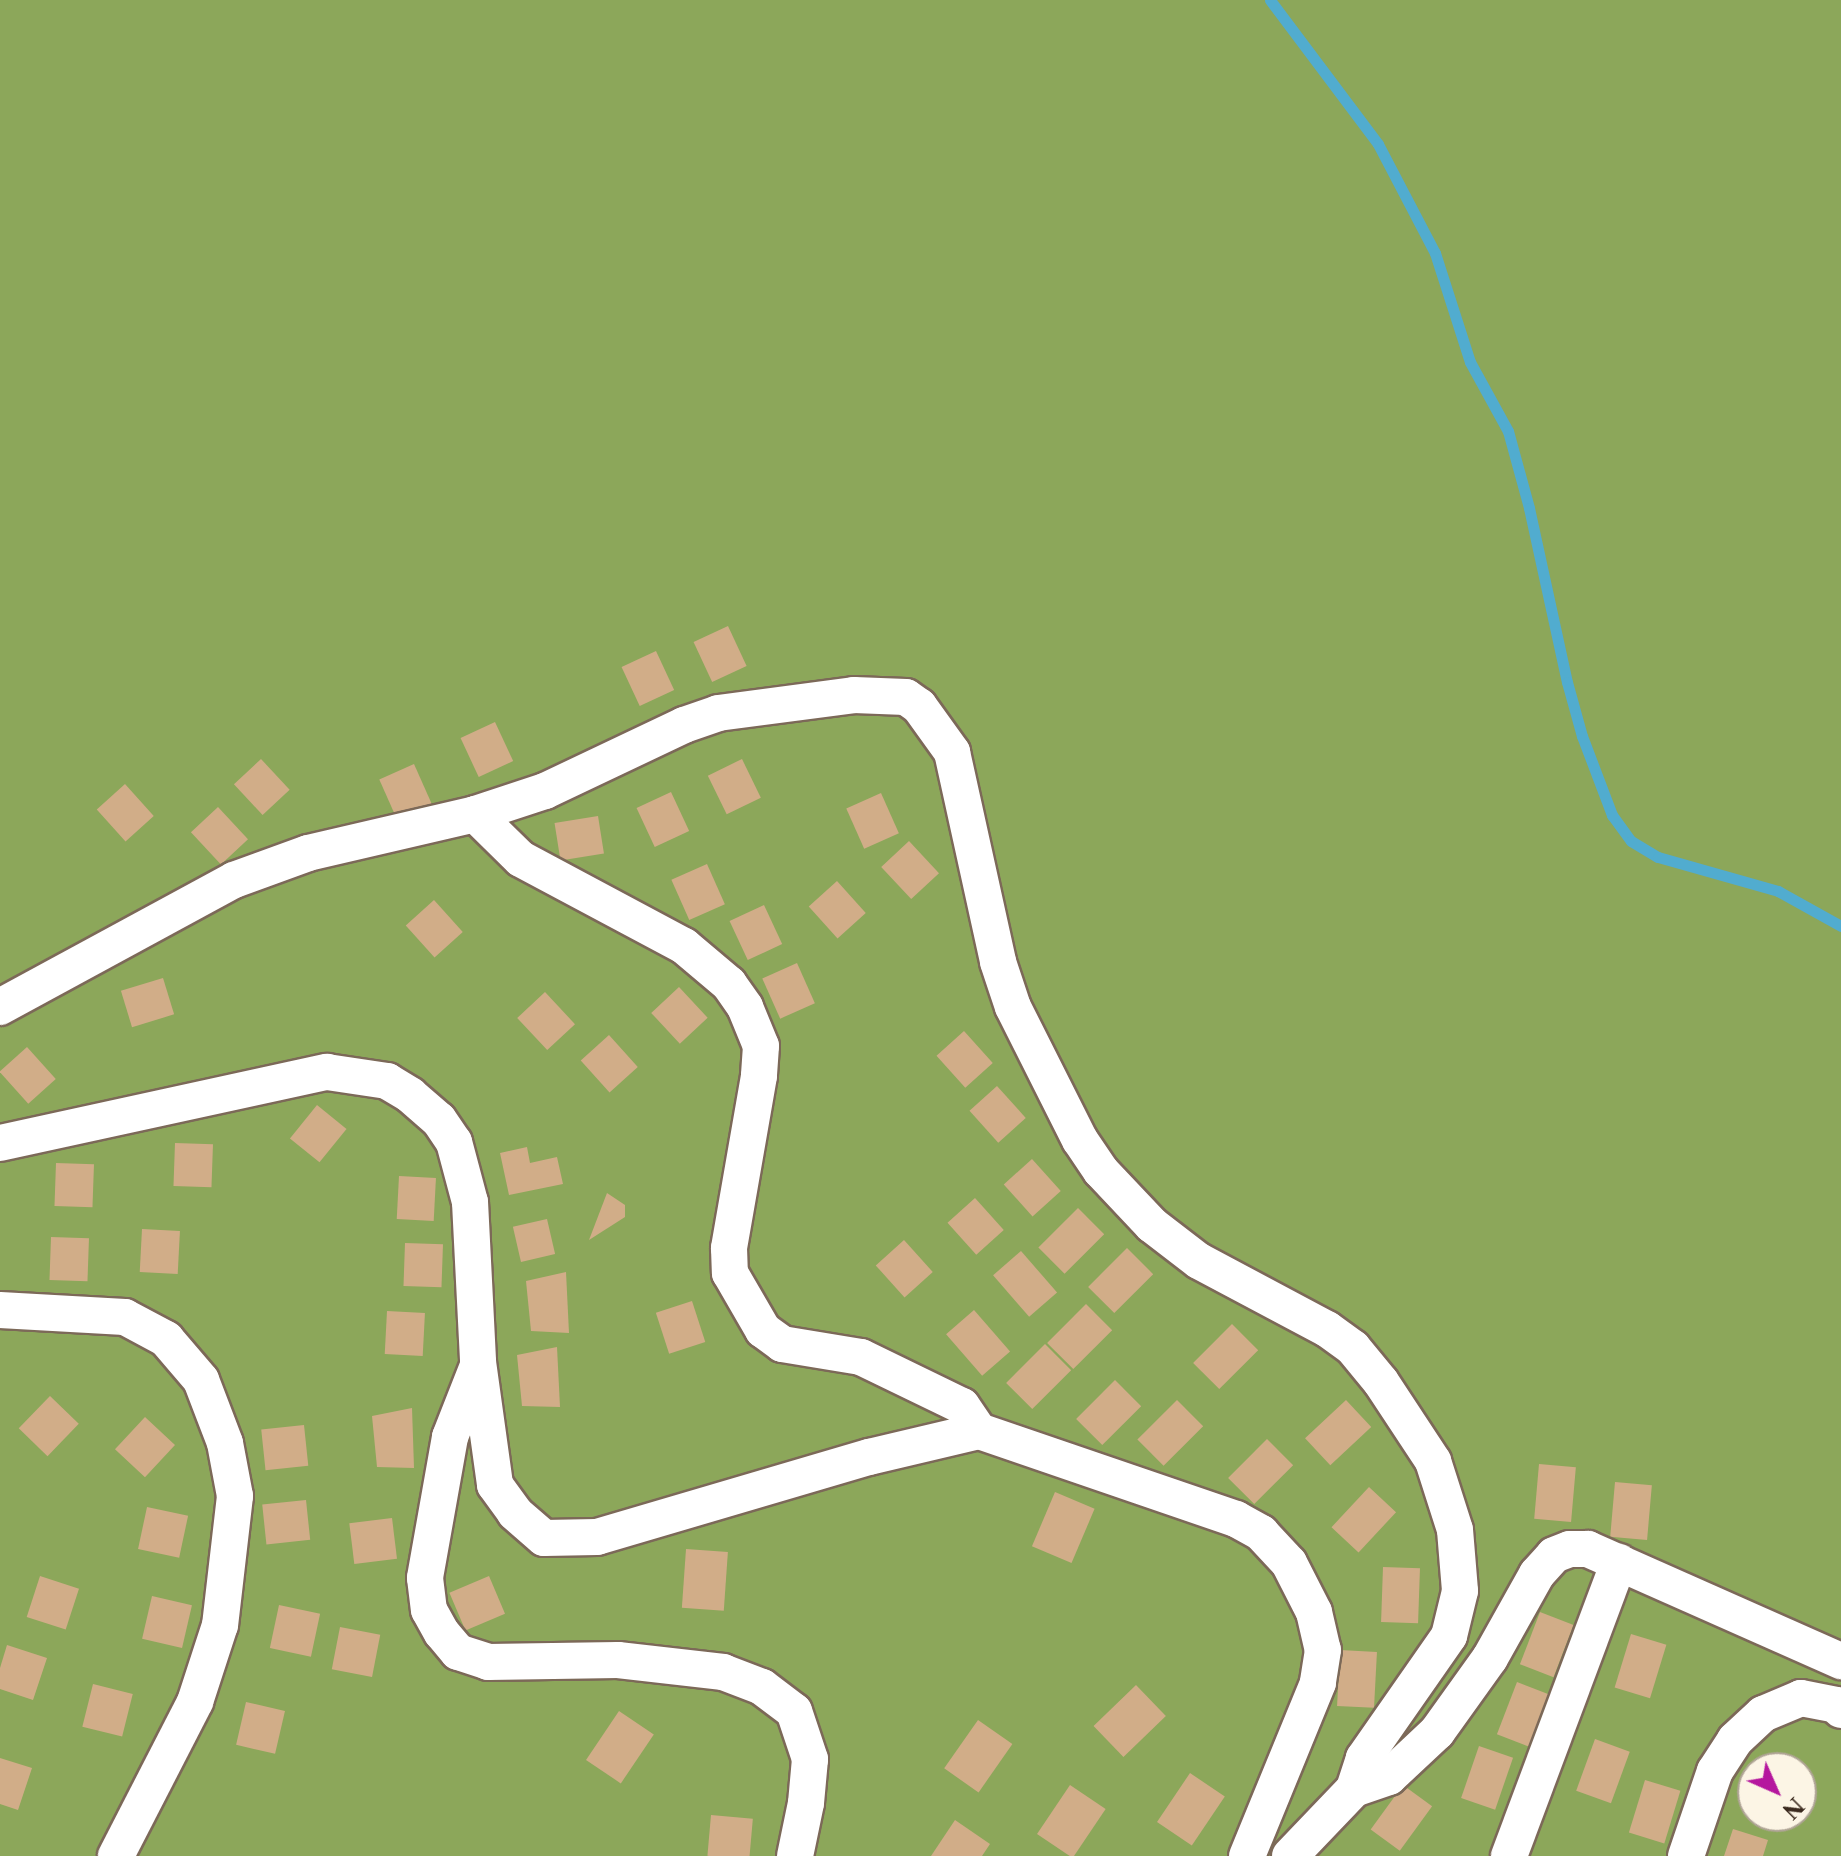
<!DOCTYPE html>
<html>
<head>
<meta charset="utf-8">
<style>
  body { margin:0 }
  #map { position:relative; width:1841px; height:1856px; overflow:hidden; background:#f6dfc4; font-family:"Libre Caslon Text",serif }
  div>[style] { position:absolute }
  .forest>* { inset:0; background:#8ca75a }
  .stream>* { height:11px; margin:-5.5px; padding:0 5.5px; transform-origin:5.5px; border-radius:5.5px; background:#51accf }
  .building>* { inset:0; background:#d1ad88; transform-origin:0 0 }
  .roads { filter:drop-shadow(2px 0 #7c6958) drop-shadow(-2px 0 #7c6958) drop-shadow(0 2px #7c6958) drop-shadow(0 -2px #7c6958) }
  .minor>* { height:36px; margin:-18px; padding:0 18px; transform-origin:18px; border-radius:18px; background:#fff }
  span { translate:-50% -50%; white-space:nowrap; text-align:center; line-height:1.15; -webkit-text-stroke:7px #fcf5e5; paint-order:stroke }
  .north { position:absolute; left:1737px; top:1752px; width:80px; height:80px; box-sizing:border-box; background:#fcf5e5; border:2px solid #afa495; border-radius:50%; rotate:135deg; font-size:22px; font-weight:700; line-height:32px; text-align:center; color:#3b2a1e }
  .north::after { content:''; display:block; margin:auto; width:28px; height:36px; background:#b5179e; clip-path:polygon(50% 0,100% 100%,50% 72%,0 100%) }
</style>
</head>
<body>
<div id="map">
  <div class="forest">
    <i style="clip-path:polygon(evenodd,0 0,1841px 0,1841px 1856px,0 1856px,0 0,1753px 1768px,1801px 1768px,1801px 1816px,1753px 1816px,1753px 1768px)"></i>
  </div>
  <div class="stream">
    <i style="left:1270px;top:0;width:180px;rotate:53.1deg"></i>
    <i style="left:1378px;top:144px;width:123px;rotate:62.4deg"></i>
    <i style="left:1435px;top:253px;width:114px;rotate:72.2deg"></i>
    <i style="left:1470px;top:362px;width:79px;rotate:61.2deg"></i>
    <i style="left:1508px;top:431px;width:80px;rotate:74.7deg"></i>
    <i style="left:1529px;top:508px;width:178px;rotate:77.7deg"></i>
    <i style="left:1567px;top:682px;width:56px;rotate:74.5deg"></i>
    <i style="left:1582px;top:736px;width:85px;rotate:69.2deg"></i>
    <i style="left:1612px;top:815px;width:32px;rotate:54deg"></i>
    <i style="left:1631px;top:841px;width:31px;rotate:31deg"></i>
    <i style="left:1658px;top:857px;width:125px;rotate:15.8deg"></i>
    <i style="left:1778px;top:891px;width:72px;rotate:29.1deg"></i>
  </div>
  <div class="building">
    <i style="left:728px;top:626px;width:44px;height:38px;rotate:65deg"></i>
    <i style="left:656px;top:651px;width:43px;height:38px;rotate:65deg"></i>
    <i style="left:495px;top:722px;width:43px;height:38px;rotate:65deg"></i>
    <i style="left:261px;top:759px;width:42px;height:37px;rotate:47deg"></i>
    <i style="left:742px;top:759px;width:43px;height:38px;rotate:64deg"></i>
    <i style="left:414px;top:764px;width:44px;height:38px;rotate:66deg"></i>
    <i style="left:125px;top:784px;width:43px;height:38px;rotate:48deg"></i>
    <i style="left:671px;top:792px;width:43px;height:38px;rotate:65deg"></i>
    <i style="left:881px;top:793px;width:44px;height:38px;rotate:66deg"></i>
    <i style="left:218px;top:807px;width:44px;height:37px;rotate:47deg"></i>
    <i style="left:598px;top:816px;width:38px;height:44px;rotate:81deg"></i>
    <i style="left:909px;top:841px;width:44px;height:38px;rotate:47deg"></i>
    <i style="left:707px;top:864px;width:44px;height:39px;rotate:66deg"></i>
    <i style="left:837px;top:881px;width:43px;height:38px;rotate:48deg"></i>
    <i style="left:434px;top:900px;width:43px;height:38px;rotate:48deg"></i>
    <i style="left:764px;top:905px;width:43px;height:38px;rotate:65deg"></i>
    <i style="left:797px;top:963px;width:44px;height:38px;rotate:66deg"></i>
    <i style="left:163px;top:978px;width:38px;height:44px;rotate:73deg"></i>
    <i style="left:679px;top:987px;width:42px;height:38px;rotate:47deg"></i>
    <i style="left:545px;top:992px;width:44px;height:38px;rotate:47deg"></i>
    <i style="left:964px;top:1031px;width:43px;height:37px;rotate:48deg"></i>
    <i style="left:609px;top:1035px;width:43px;height:38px;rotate:48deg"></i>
    <i style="left:27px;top:1047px;width:43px;height:37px;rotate:48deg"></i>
    <i style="left:997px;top:1086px;width:43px;height:37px;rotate:48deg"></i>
    <i style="left:317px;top:1105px;width:38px;height:43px;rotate:39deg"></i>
    <i style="left:175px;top:1143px;width:38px;height:43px;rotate:2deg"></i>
    <i style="clip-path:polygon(527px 1147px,530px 1163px,557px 1157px,563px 1184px,509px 1195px,500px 1153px)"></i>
    <i style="left:1032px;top:1159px;width:43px;height:38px;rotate:48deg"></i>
    <i style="left:56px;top:1163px;width:38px;height:43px;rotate:2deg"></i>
    <i style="left:399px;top:1176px;width:37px;height:43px;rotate:3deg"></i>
    <i style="clip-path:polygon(607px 1193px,625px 1205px,625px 1217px,589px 1240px)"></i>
    <i style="left:975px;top:1198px;width:43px;height:37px;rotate:48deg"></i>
    <i style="left:1078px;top:1208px;width:37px;height:56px;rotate:45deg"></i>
    <i style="left:547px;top:1219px;width:36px;height:35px;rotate:77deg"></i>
    <i style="left:142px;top:1229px;width:38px;height:43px;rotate:3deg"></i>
    <i style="left:51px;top:1237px;width:38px;height:43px;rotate:2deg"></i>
    <i style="left:904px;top:1240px;width:43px;height:38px;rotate:48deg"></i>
    <i style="left:405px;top:1243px;width:38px;height:43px;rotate:2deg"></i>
    <i style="left:1127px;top:1248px;width:37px;height:55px;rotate:45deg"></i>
    <i style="left:1021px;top:1251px;width:55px;height:37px;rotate:49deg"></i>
    <i style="clip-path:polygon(566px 1272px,569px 1333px,531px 1331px,526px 1281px)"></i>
    <i style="left:692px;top:1301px;width:43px;height:38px;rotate:72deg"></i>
    <i style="left:1086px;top:1304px;width:37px;height:55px;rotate:45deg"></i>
    <i style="left:974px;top:1310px;width:55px;height:37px;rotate:49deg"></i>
    <i style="left:387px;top:1311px;width:38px;height:43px;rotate:3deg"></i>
    <i style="left:1232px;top:1324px;width:37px;height:55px;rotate:45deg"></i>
    <i style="left:1045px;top:1344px;width:37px;height:55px;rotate:45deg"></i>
    <i style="clip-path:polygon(557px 1347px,560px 1407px,522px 1406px,517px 1355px)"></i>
    <i style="left:1115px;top:1380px;width:37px;height:55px;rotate:45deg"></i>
    <i style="left:50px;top:1396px;width:40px;height:45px;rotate:44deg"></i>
    <i style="left:1177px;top:1400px;width:37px;height:56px;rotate:45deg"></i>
    <i style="left:1346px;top:1400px;width:37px;height:56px;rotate:47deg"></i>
    <i style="clip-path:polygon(412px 1408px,414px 1468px,377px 1467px,372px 1416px)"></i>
    <i style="left:145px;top:1417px;width:41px;height:44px;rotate:43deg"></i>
    <i style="left:304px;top:1425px;width:41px;height:43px;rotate:84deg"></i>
    <i style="left:1267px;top:1439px;width:37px;height:55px;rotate:45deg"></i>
    <i style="left:1539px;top:1464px;width:37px;height:55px;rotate:5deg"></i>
    <i style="left:1615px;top:1482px;width:37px;height:55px;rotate:5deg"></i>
    <i style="left:1369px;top:1487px;width:37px;height:55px;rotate:43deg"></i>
    <i style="left:1055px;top:1492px;width:43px;height:59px;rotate:23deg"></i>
    <i style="left:306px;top:1500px;width:40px;height:44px;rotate:84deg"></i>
    <i style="left:147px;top:1507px;width:42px;height:43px;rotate:12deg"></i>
    <i style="left:392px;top:1518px;width:41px;height:43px;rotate:83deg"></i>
    <i style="left:686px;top:1549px;width:42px;height:59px;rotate:4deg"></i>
    <i style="left:1383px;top:1567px;width:37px;height:55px;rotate:2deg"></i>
    <i style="left:40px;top:1576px;width:41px;height:43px;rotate:18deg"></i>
    <i style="left:489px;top:1576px;width:41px;height:43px;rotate:67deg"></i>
    <i style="left:152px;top:1596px;width:41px;height:44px;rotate:13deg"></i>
    <i style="left:279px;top:1605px;width:42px;height:44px;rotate:12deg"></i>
    <i style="left:1540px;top:1612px;width:36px;height:56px;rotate:21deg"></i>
    <i style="left:340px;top:1627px;width:41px;height:43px;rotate:11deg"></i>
    <i style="left:1631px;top:1634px;width:37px;height:56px;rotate:17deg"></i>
    <i style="clip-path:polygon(7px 1645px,47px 1658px,33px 1700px,0 1689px,0 1668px)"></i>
    <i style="left:1340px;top:1650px;width:37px;height:56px;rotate:3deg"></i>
    <i style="left:1517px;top:1682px;width:36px;height:56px;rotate:21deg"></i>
    <i style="left:93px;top:1684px;width:41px;height:44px;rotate:14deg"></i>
    <i style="left:1136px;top:1685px;width:43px;height:59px;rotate:46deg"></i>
    <i style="left:246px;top:1702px;width:40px;height:44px;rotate:13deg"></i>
    <i style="left:619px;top:1711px;width:42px;height:59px;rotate:34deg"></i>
    <i style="left:978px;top:1720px;width:42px;height:59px;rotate:35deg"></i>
    <i style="left:1595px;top:1739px;width:37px;height:55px;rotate:20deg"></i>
    <i style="left:1479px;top:1746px;width:36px;height:55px;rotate:19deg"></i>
    <i style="clip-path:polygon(0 1758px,32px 1768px,18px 1810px,0 1804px)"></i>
    <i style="left:1190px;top:1773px;width:42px;height:59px;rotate:34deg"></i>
    <i style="left:1645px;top:1780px;width:37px;height:55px;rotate:17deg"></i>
    <i style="left:1070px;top:1785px;width:43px;height:59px;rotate:34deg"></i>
    <i style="left:1403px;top:1785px;width:36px;height:55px;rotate:36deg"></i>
    <i style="left:711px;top:1815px;width:42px;height:41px;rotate:5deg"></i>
    <i style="clip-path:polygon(955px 1820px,990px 1844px,982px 1856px,931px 1856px)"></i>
    <i style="clip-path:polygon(1733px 1829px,1768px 1840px,1763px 1856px,1724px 1856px)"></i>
  </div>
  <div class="roads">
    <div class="minor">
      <i style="left:475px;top:814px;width:64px;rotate:44.4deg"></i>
      <i style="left:521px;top:859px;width:185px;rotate:28.1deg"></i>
      <i style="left:684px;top:946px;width:59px;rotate:40.2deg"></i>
      <i style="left:729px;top:984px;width:28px;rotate:55deg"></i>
      <i style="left:745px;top:1007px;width:42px;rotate:67.7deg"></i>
      <i style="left:761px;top:1046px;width:30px;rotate:94deg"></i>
      <i style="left:759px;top:1076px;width:175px;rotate:99.9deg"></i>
      <i style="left:729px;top:1248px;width:25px;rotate:88deg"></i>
      <i style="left:730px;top:1273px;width:66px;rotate:59.9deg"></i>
      <i style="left:763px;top:1330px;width:24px;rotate:36deg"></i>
      <i style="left:782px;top:1344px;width:80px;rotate:9.3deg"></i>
      <i style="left:861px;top:1357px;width:112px;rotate:25.9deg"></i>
      <i style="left:962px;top:1406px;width:30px;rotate:56deg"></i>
      <i style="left:0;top:1007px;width:266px;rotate:-28.5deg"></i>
      <i style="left:234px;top:880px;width:79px;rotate:-20deg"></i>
      <i style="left:308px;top:853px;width:171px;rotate:-13.1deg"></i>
      <i style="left:475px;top:814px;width:74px;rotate:-18.2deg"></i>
      <i style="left:545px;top:791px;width:154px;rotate:-25.4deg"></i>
      <i style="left:684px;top:725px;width:36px;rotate:-19deg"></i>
      <i style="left:718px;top:713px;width:137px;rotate:-7.5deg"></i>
      <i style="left:854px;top:695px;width:52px;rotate:2.2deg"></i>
      <i style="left:906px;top:697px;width:16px;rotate:35deg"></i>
      <i style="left:919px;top:706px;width:57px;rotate:54.3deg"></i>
      <i style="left:952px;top:752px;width:215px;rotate:77.6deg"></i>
      <i style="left:998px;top:962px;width:47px;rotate:71.6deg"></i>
      <i style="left:1013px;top:1007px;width:149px;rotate:63.3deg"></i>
      <i style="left:1080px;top:1140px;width:37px;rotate:56deg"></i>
      <i style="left:1101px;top:1171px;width:74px;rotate:46.6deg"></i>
      <i style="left:1152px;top:1225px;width:59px;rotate:37.5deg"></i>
      <i style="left:1199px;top:1261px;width:145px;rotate:28deg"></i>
      <i style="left:1327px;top:1329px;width:32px;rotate:36deg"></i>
      <i style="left:1353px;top:1348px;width:44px;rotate:50.5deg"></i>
      <i style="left:1381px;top:1382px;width:95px;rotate:56.6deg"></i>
      <i style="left:1433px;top:1461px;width:72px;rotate:72.3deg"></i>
      <i style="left:1455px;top:1530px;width:61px;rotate:85.3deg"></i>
      <i style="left:1460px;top:1591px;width:46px;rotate:103.7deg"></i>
      <i style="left:1449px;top:1636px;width:149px;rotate:124.9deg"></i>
      <i style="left:1364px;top:1758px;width:33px;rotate:108deg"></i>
      <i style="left:0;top:1143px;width:335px;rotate:-12.3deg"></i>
      <i style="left:327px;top:1072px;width:61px;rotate:8.5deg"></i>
      <i style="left:387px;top:1081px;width:27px;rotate:31deg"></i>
      <i style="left:410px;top:1095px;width:38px;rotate:41deg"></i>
      <i style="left:439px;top:1120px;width:27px;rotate:56deg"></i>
      <i style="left:454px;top:1142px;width:62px;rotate:75.1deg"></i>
      <i style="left:470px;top:1202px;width:160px;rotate:87.1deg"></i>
      <i style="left:478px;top:1362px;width:124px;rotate:82.1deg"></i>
      <i style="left:495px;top:1485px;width:34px;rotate:54deg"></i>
      <i style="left:515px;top:1513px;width:38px;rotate:41deg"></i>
      <i style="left:544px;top:1538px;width:53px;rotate:-1.1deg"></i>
      <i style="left:597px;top:1537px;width:284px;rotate:-16.4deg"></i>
      <i style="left:869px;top:1457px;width:113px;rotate:-13.3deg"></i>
      <i style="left:979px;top:1431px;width:272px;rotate:18.9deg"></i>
      <i style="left:1236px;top:1519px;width:29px;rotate:29deg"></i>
      <i style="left:1261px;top:1533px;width:41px;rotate:47deg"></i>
      <i style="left:1289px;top:1563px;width:55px;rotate:63deg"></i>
      <i style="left:1314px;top:1612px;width:39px;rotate:77deg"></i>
      <i style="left:1323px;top:1650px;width:33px;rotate:99deg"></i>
      <i style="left:1318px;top:1683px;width:187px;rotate:112.3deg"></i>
      <i style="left:0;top:1310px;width:125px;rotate:3.2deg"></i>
      <i style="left:125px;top:1317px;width:47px;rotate:28.2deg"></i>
      <i style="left:166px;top:1339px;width:54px;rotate:49.5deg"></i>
      <i style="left:201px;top:1380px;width:67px;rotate:69.1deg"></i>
      <i style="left:225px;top:1443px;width:54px;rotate:79.3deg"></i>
      <i style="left:235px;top:1496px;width:130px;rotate:96.6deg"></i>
      <i style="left:220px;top:1625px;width:81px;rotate:108deg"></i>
      <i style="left:195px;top:1702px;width:173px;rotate:117.2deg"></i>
      <i style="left:477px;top:1368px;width:74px;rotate:111.4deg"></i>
      <i style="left:450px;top:1437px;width:143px;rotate:100.1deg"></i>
      <i style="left:425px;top:1578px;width:32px;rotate:83deg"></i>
      <i style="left:429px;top:1610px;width:26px;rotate:61deg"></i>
      <i style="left:442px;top:1633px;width:25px;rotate:50deg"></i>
      <i style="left:458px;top:1652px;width:32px;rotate:18deg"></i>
      <i style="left:488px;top:1662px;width:130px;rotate:-0.9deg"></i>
      <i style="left:618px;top:1660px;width:106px;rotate:6.5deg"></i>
      <i style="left:723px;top:1672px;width:42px;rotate:21deg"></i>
      <i style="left:762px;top:1687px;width:40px;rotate:37deg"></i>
      <i style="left:794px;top:1711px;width:51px;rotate:71.6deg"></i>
      <i style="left:810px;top:1759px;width:44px;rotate:95.2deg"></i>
      <i style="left:806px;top:1803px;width:54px;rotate:101.7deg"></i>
      <i style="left:1290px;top:1856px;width:93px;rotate:-46.3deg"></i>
      <i style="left:1354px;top:1789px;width:37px;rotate:-19deg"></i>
      <i style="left:1389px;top:1777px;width:66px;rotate:-43.2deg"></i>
      <i style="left:1437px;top:1732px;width:91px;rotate:-54.4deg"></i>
      <i style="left:1490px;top:1658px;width:96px;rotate:-60.8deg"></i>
      <i style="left:1537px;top:1574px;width:25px;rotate:-48deg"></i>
      <i style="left:1554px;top:1555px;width:17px;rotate:-21deg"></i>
      <i style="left:1570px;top:1549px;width:18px"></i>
      <i style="left:1588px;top:1549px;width:277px;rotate:23.9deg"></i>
      <i style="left:1509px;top:1856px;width:314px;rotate:-69.5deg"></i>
      <i style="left:1686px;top:1856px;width:90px;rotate:-71.2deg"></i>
      <i style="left:1715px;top:1771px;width:37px;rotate:-57deg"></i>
      <i style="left:1735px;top:1740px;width:38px;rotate:-43deg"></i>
      <i style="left:1763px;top:1714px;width:41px;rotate:-22.8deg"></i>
      <i style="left:1801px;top:1698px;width:36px;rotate:11deg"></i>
      <i style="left:1836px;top:1705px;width:7px;rotate:45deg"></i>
    </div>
  </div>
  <div class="north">N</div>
</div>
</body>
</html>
